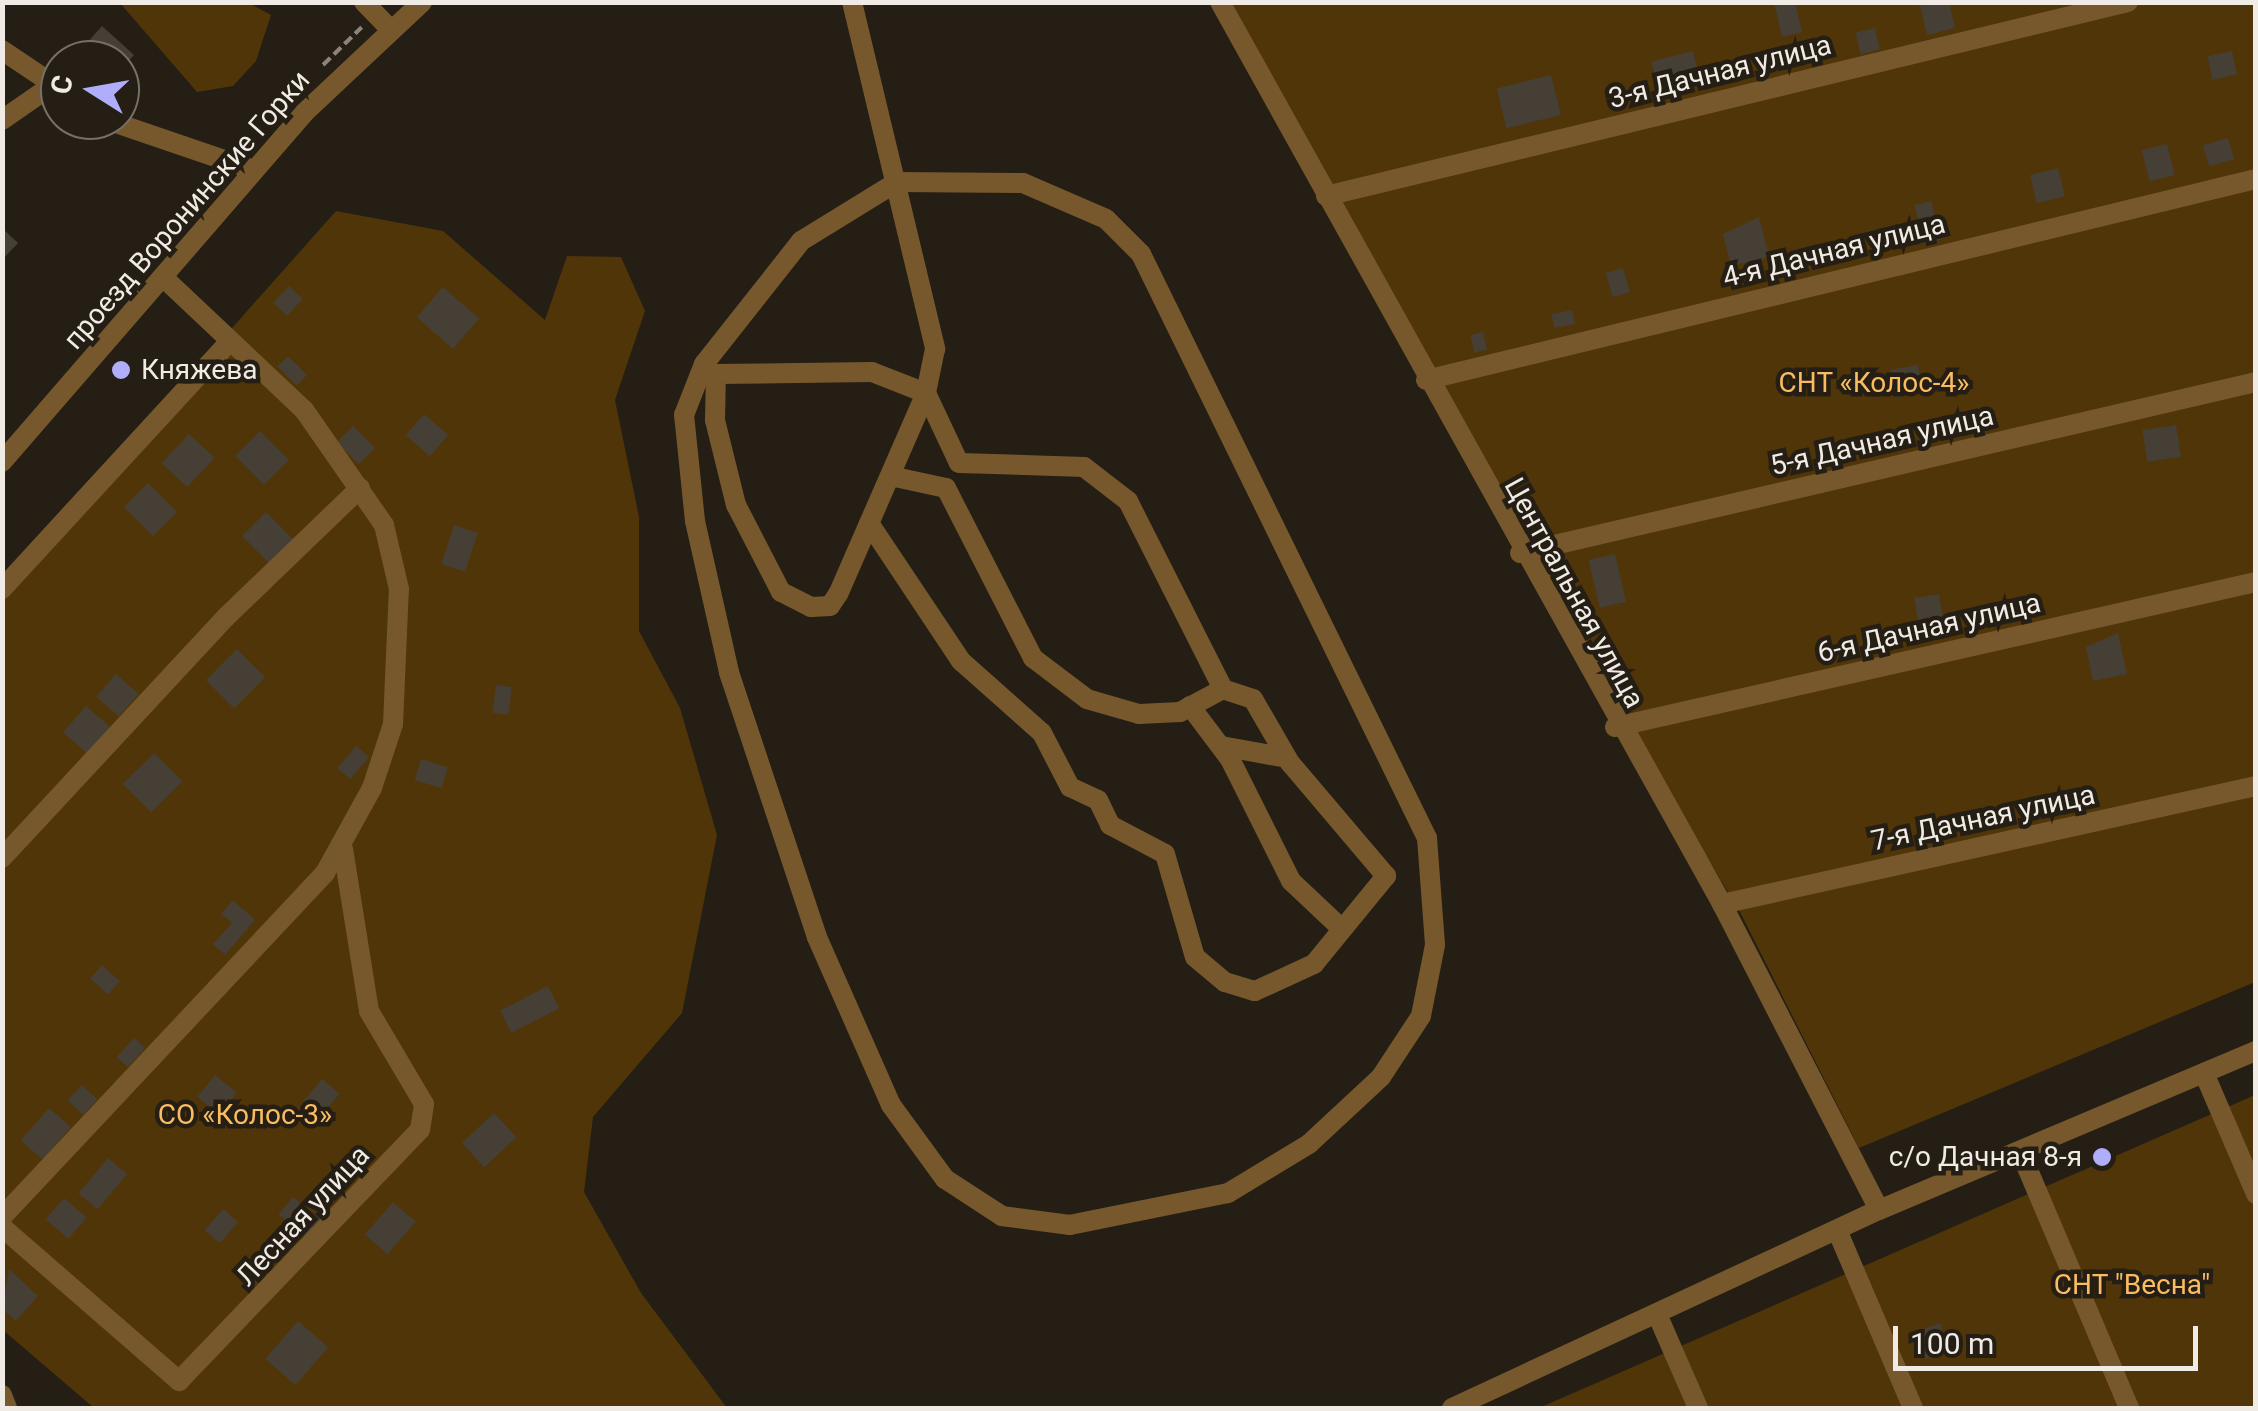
<!DOCTYPE html>
<html>
<head>
<meta charset="utf-8">
<style>
  body { margin:0 }
  #map { position:relative; width:2258px; height:1411px; overflow:hidden; background:#251e15; font-family:Roboto,sans-serif }
  div>[style] { position:absolute }
  .green>* { inset:0; background:#503508 }
  .building>* { inset:0; background:#463f35; transform-origin:0 0 }
  .path>* { height:4px; margin-top:-2px; transform-origin:0; background:repeating-linear-gradient(90deg,#8a847c 0 10px,transparent 0 15px) }
  .minor>* { height:20px; margin:-10px; padding:0 10px; transform-origin:10px; border-radius:10px; background:#76582c }
  .dots>* { width:28px; height:28px; translate:-50% -50%; box-sizing:border-box; border:5px solid #251e15; border-radius:50% }
  span { translate:-50% -50%; white-space:nowrap; text-align:center; line-height:1.15; -webkit-text-stroke:9px #251e15; paint-order:stroke }
  .street-label { font-size:28px; color:#f0ebe5 }
  .poi-label { font-size:28px; color:#f0ebe5 }
  .left { translate:0 -50%; text-align:left }
  .right { translate:-100% -50%; text-align:right }
  .park-label { font-size:28px; color:#fabc60 }
  .frame { position:absolute; inset:0; border:5px solid #f0ebe5; pointer-events:none }
  .north { position:absolute; left:40px; top:40px; width:100px; height:100px; box-sizing:border-box; background:#251e15; border:2px solid #767068; border-radius:50%; rotate:281deg; font-size:28px; font-weight:700; line-height:40px; text-align:center; color:#f0ebe5 }
  .north::after { content:''; display:block; margin:auto; width:35px; height:45px; background:#b0aefa; clip-path:polygon(50% 0,100% 100%,50% 72%,0 100%) }
  .scale { position:absolute; left:1893px; top:1326px; width:305px; height:45px; box-sizing:border-box; border:5px solid #f0ebe5; border-top:0; padding-left:12px; font-size:30px; line-height:35px; white-space:nowrap; color:#f0ebe5; -webkit-text-stroke:8px #251e15; paint-order:stroke }
</style>
</head>
<body>
<div id="map">
  <div class="green">
    <i style="clip-path:polygon(120px 3px,249px 3px,271px 15px,256px 61px,233px 86px,197px 92px)"></i>
    <i style="clip-path:polygon(1232px 3px,2255px 3px,2255px 982px,1859px 1148px,1740px 912px,1620px 713px)"></i>
    <i style="clip-path:polygon(336px 211px,443px 231px,545px 320px,567px 256px,621px 257px,645px 311px,615px 400px,639px 517px,639px 631px,680px 708px,717px 835px,682px 1013px,593px 1117px,584px 1192px,641px 1293px,727px 1408px,94px 1408px,3px 1330px,3px 586px)"></i>
    <i style="clip-path:polygon(2255px 1095px,2255px 1408px,1539px 1408px)"></i>
  </div>
  <div class="building">
    <i style="clip-path:polygon(1774px 2px,1795px 2px,1802px 32px,1782px 37px)"></i>
    <i style="clip-path:polygon(1919px 2px,1949px 2px,1955px 28px,1927px 35px)"></i>
    <i style="clip-path:polygon(102px 26px,134px 55px,120px 70px,120px 60px,72px 60px)"></i>
    <i style="left:1875px;top:28px;width:22px;height:20px;rotate:77deg"></i>
    <i style="left:1693px;top:51px;width:30px;height:43px;rotate:76deg"></i>
    <i style="left:2232px;top:51px;width:24px;height:25px;rotate:78deg"></i>
    <i style="left:1551px;top:75px;width:41px;height:56px;rotate:76deg"></i>
    <i style="left:2228px;top:138px;width:22px;height:26px;rotate:74deg"></i>
    <i style="left:2167px;top:144px;width:32px;height:26px;rotate:76deg"></i>
    <i style="left:2058px;top:168px;width:29px;height:29px;rotate:76deg"></i>
    <i style="left:1931px;top:201px;width:40px;height:17px;rotate:76deg"></i>
    <i style="clip-path:polygon(1759px 217px,1769px 257px,1731px 266px,1723px 234px)"></i>
    <i style="clip-path:polygon(2px 228px,18px 243px,2px 260px)"></i>
    <i style="left:1850px;top:242px;width:18px;height:18px;rotate:74deg"></i>
    <i style="left:1623px;top:268px;width:25px;height:18px;rotate:74deg"></i>
    <i style="left:289px;top:286px;width:19px;height:23px;rotate:43deg"></i>
    <i style="left:443px;top:287px;width:48px;height:40px;rotate:41deg"></i>
    <i style="left:1572px;top:310px;width:14px;height:21px;rotate:78deg"></i>
    <i style="left:1483px;top:332px;width:18px;height:13px;rotate:77deg"></i>
    <i style="left:288px;top:356px;width:27px;height:15px;rotate:45deg"></i>
    <i style="left:1918px;top:365px;width:28px;height:28px;rotate:80deg"></i>
    <i style="left:424px;top:414px;width:32px;height:28px;rotate:41deg"></i>
    <i style="left:2176px;top:425px;width:32px;height:34px;rotate:81deg"></i>
    <i style="left:353px;top:426px;width:31px;height:23px;rotate:45deg"></i>
    <i style="left:260px;top:431px;width:41px;height:35px;rotate:45deg"></i>
    <i style="left:189px;top:434px;width:35px;height:40px;rotate:43deg"></i>
    <i style="left:148px;top:483px;width:41px;height:34px;rotate:45deg"></i>
    <i style="left:266px;top:512px;width:41px;height:34px;rotate:45deg"></i>
    <i style="left:454px;top:525px;width:25px;height:41px;rotate:18deg"></i>
    <i style="left:1615px;top:554px;width:49px;height:27px;rotate:77deg"></i>
    <i style="left:1939px;top:594px;width:36px;height:25px;rotate:81deg"></i>
    <i style="clip-path:polygon(2118px 633px,2127px 674px,2093px 681px,2086px 647px)"></i>
    <i style="left:237px;top:649px;width:40px;height:44px;rotate:45deg"></i>
    <i style="left:116px;top:674px;width:30px;height:30px;rotate:41deg"></i>
    <i style="left:496px;top:685px;width:16px;height:28px;rotate:7deg"></i>
    <i style="left:86px;top:706px;width:32px;height:35px;rotate:41deg"></i>
    <i style="left:356px;top:746px;width:17px;height:29px;rotate:40deg"></i>
    <i style="left:154px;top:753px;width:40px;height:44px;rotate:45deg"></i>
    <i style="left:421px;top:759px;width:28px;height:22px;rotate:17deg"></i>
    <i style="clip-path:polygon(233px 900px,255px 920px,225px 955px,213px 944px,232px 923px,221px 914px)"></i>
    <i style="left:102px;top:965px;width:24px;height:18px;rotate:42deg"></i>
    <i style="left:548px;top:986px;width:25px;height:54px;rotate:63deg"></i>
    <i style="left:134px;top:1038px;width:15px;height:26px;rotate:42deg"></i>
    <i style="left:215px;top:1075px;width:28px;height:28px;rotate:39deg"></i>
    <i style="left:322px;top:1079px;width:23px;height:33px;rotate:40deg"></i>
    <i style="left:82px;top:1085px;width:21px;height:21px;rotate:43deg"></i>
    <i style="left:49px;top:1108px;width:29px;height:43px;rotate:41deg"></i>
    <i style="left:494px;top:1113px;width:33px;height:44px;rotate:47deg"></i>
    <i style="left:108px;top:1158px;width:25px;height:46px;rotate:40deg"></i>
    <i style="left:293px;top:1197px;width:36px;height:23px;rotate:39deg"></i>
    <i style="left:64px;top:1198px;width:30px;height:28px;rotate:41deg"></i>
    <i style="left:393px;top:1202px;width:30px;height:43px;rotate:41deg"></i>
    <i style="left:223px;top:1209px;width:20px;height:28px;rotate:41deg"></i>
    <i style="clip-path:polygon(9px 1269px,38px 1296px,16px 1321px,2px 1309px)"></i>
    <i style="left:298px;top:1321px;width:40px;height:50px;rotate:41deg"></i>
    <i style="left:1940px;top:1323px;width:29px;height:26px;rotate:70deg"></i>
  </div>
  <div class="path">
    <i style="left:323px;top:65px;width:54px;rotate:-44.3deg"></i>
  </div>
  <div class="minor">
    <i style="left:364px;top:2px;width:37px;rotate:46deg"></i>
    <i style="left:852px;top:2px;width:357px;rotate:76.5deg"></i>
    <i style="left:935px;top:349px;width:45px;rotate:101.6deg"></i>
    <i style="left:926px;top:393px;width:219px;rotate:113.6deg"></i>
    <i style="left:838px;top:594px;width:14px;rotate:124deg"></i>
    <i style="left:830px;top:606px;width:19px;rotate:177deg"></i>
    <i style="left:811px;top:607px;width:34px;rotate:-153deg"></i>
    <i style="left:781px;top:592px;width:98px;rotate:-117.3deg"></i>
    <i style="left:736px;top:505px;width:88px;rotate:-103.9deg"></i>
    <i style="left:715px;top:420px;width:46px;rotate:-88.8deg"></i>
    <i style="left:716px;top:374px;width:156px;rotate:-0.7deg"></i>
    <i style="left:872px;top:372px;width:58px;rotate:21.3deg"></i>
    <i style="left:926px;top:393px;width:77px;rotate:64.8deg"></i>
    <i style="left:959px;top:463px;width:125px;rotate:1.8deg"></i>
    <i style="left:1084px;top:467px;width:56px;rotate:37.7deg"></i>
    <i style="left:1128px;top:501px;width:211px;rotate:63.2deg"></i>
    <i style="left:1220px;top:2px;width:1032px;rotate:60.9deg"></i>
    <i style="left:1722px;top:904px;width:344px;rotate:62.8deg"></i>
    <i style="left:2px;top:50px;width:70px;rotate:33.9deg"></i>
    <i style="left:2px;top:120px;width:63px;rotate:-34.7deg"></i>
    <i style="left:107px;top:120px;width:155px;rotate:18.8deg"></i>
    <i style="left:897px;top:182px;width:126px;rotate:0.5deg"></i>
    <i style="left:1023px;top:183px;width:90px;rotate:23.4deg"></i>
    <i style="left:1106px;top:219px;width:49px;rotate:45deg"></i>
    <i style="left:1141px;top:254px;width:650px;rotate:63.91deg"></i>
    <i style="left:1427px;top:838px;width:107px;rotate:85.7deg"></i>
    <i style="left:1435px;top:945px;width:72px;rotate:101.2deg"></i>
    <i style="left:1421px;top:1016px;width:73px;rotate:123.3deg"></i>
    <i style="left:1381px;top:1077px;width:98px;rotate:137.1deg"></i>
    <i style="left:1309px;top:1144px;width:95px;rotate:148.8deg"></i>
    <i style="left:1228px;top:1193px;width:161px;rotate:168.6deg"></i>
    <i style="left:1070px;top:1225px;width:69px;rotate:-172.5deg"></i>
    <i style="left:1002px;top:1216px;width:68px;rotate:-147deg"></i>
    <i style="left:945px;top:1179px;width:92px;rotate:-126.1deg"></i>
    <i style="left:891px;top:1105px;width:184px;rotate:-113.8deg"></i>
    <i style="left:817px;top:937px;width:279px;rotate:-108.4deg"></i>
    <i style="left:729px;top:672px;width:155px;rotate:-102.7deg"></i>
    <i style="left:695px;top:521px;width:107px;rotate:-95.9deg"></i>
    <i style="left:684px;top:415px;width:55px;rotate:-68.6deg"></i>
    <i style="left:704px;top:364px;width:157px;rotate:-51.7deg"></i>
    <i style="left:801px;top:241px;width:113px;rotate:-31.6deg"></i>
    <i style="left:1326px;top:196px;width:825px;rotate:-13.6deg"></i>
    <i style="left:1426px;top:380px;width:854px;rotate:-13.61deg"></i>
    <i style="left:2px;top:462px;width:462px;rotate:-49.1deg"></i>
    <i style="left:304px;top:113px;width:162px;rotate:-43.2deg"></i>
    <i style="left:869px;top:523px;width:166px;rotate:56.3deg"></i>
    <i style="left:961px;top:661px;width:108px;rotate:41.6deg"></i>
    <i style="left:1042px;top:733px;width:61px;rotate:62.6deg"></i>
    <i style="left:1070px;top:787px;width:31px;rotate:25deg"></i>
    <i style="left:1098px;top:800px;width:28px;rotate:64deg"></i>
    <i style="left:1110px;top:825px;width:62px;rotate:27.8deg"></i>
    <i style="left:1165px;top:854px;width:107px;rotate:73.8deg"></i>
    <i style="left:1195px;top:957px;width:39px;rotate:40deg"></i>
    <i style="left:1225px;top:982px;width:31px;rotate:17deg"></i>
    <i style="left:1255px;top:991px;width:65px;rotate:-24.6deg"></i>
    <i style="left:1314px;top:964px;width:114px;rotate:-50.7deg"></i>
    <i style="left:1386px;top:876px;width:148px;rotate:-130.3deg"></i>
    <i style="left:1290px;top:763px;width:74px;rotate:-120deg"></i>
    <i style="left:1253px;top:699px;width:32px;rotate:-162deg"></i>
    <i style="left:1223px;top:689px;width:49px;rotate:151.9deg"></i>
    <i style="left:1180px;top:712px;width:41px;rotate:177.2deg"></i>
    <i style="left:1139px;top:714px;width:54px;rotate:-163.9deg"></i>
    <i style="left:1087px;top:699px;width:68px;rotate:-142.8deg"></i>
    <i style="left:1033px;top:658px;width:191px;rotate:-117.1deg"></i>
    <i style="left:946px;top:488px;width:57px;rotate:-167.9deg"></i>
    <i style="left:1520px;top:553px;width:756px;rotate:-13.08deg"></i>
    <i style="left:2px;top:589px;width:335px;rotate:-47.4deg"></i>
    <i style="left:1190px;top:706px;width:66px;rotate:53deg"></i>
    <i style="left:1230px;top:759px;width:136px;rotate:63.4deg"></i>
    <i style="left:1291px;top:881px;width:70px;rotate:43.3deg"></i>
    <i style="left:1615px;top:727px;width:657px;rotate:-12.75deg"></i>
    <i style="left:1221px;top:746px;width:67px;rotate:10.3deg"></i>
    <i style="left:2px;top:858px;width:329px;rotate:-47.1deg"></i>
    <i style="left:226px;top:617px;width:186px;rotate:-43.9deg"></i>
    <i style="left:1722px;top:904px;width:547px;rotate:-12.46deg"></i>
    <i style="left:2204px;top:1073px;width:132px;rotate:66.7deg"></i>
    <i style="left:2020px;top:1151px;width:279px;rotate:67deg"></i>
    <i style="left:2px;top:1217px;width:472px;rotate:-46.8deg"></i>
    <i style="left:325px;top:873px;width:97px;rotate:-61.1deg"></i>
    <i style="left:372px;top:788px;width:67px;rotate:-71.8deg"></i>
    <i style="left:393px;top:724px;width:135px;rotate:-87.5deg"></i>
    <i style="left:399px;top:589px;width:66px;rotate:-103.2deg"></i>
    <i style="left:384px;top:525px;width:140px;rotate:-124.8deg"></i>
    <i style="left:304px;top:410px;width:191px;rotate:-136.7deg"></i>
    <i style="left:2px;top:1227px;width:235px;rotate:41deg"></i>
    <i style="left:179px;top:1381px;width:348px;rotate:-46.2deg"></i>
    <i style="left:420px;top:1130px;width:26px;rotate:-81deg"></i>
    <i style="left:424px;top:1104px;width:108px;rotate:-120.6deg"></i>
    <i style="left:369px;top:1011px;width:164px;rotate:-99.1deg"></i>
    <i style="left:1837px;top:1230px;width:194px;rotate:66.9deg"></i>
    <i style="left:1657px;top:1314px;width:103px;rotate:66.4deg"></i>
    <i style="left:2px;top:1395px;width:14px;rotate:69deg"></i>
    <i style="left:1452px;top:1408px;width:471px;rotate:-24.9deg"></i>
    <i style="left:1879px;top:1210px;width:409px;rotate:-22.9deg"></i>
  </div>
  <div class="dots">
    <i style="left:121px;top:370px;background:#b0aefa"></i>
    <i style="left:2102px;top:1157px;background:#b0aefa"></i>
  </div>
  <div class="street-label">
    <span style="left:1720px;top:72px;rotate:-14deg">3-я Дачная улица</span>
    <span style="left:187px;top:210px;rotate:-49deg">проезд Воронинские Горки</span>
    <span style="left:1834px;top:251px;rotate:-14deg">4-я Дачная улица</span>
    <span style="left:1882px;top:441px;rotate:-13deg">5-я Дачная улица</span>
    <span style="left:1574px;top:593px;rotate:61deg">Центральная улица</span>
    <span style="left:1929px;top:628px;rotate:-13deg">6-я Дачная улица</span>
    <span style="left:1983px;top:818px;rotate:-12deg">7-я Дачная улица</span>
    <span style="left:303px;top:1216px;rotate:-47deg">Лесная улица</span>
  </div>
  <div class="poi-label">
    <span class="left" style="left:141px;top:370px">Княжева</span>
    <span class="right" style="left:2082px;top:1157px">с/о Дачная 8-я</span>
  </div>
  <div class="park-label">
    <span style="left:1874px;top:383px">СНТ «Колос-4»</span>
    <span style="left:245px;top:1115px">СО «Колос-3»</span>
    <span style="left:2132px;top:1285px">СНТ "Весна"</span>
  </div>
  <div class="frame"></div>
  <div class="north">С</div>
  <div class="scale">100 m</div>
</div>
</body>
</html>
